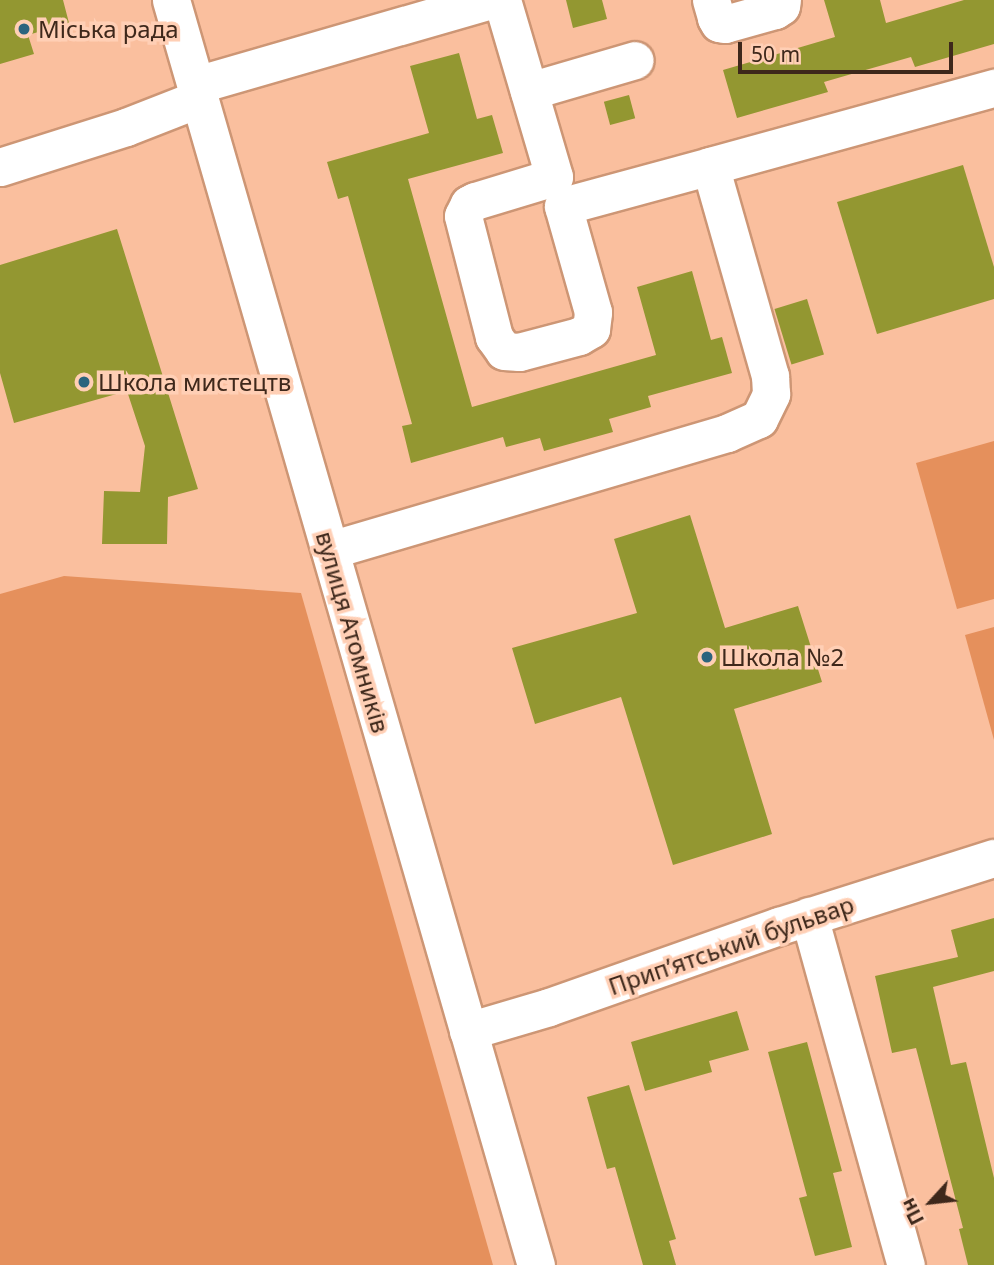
<!DOCTYPE html>
<html>
<head>
<meta charset="utf-8">
<style>
  body { margin:0 }
  #map { position:relative; width:994px; height:1265px; overflow:hidden; background:#fabf9e; font-family:"Noto Sans",sans-serif }
  div>[style] { position:absolute }
  .green>* { inset:0; background:#e5905c }
  .building>* { inset:0; background:#939731; transform-origin:0 0 }
  .roads { filter:drop-shadow(2px 0 #cd9675) drop-shadow(-2px 0 #cd9675) drop-shadow(0 2px #cd9675) drop-shadow(0 -2px #cd9675) }
  .minor>* { height:37px; margin:-18.5px; padding:0 18.5px; transform-origin:18.5px; border-radius:18.5px; background:#fff }
  .dots>* { width:19px; height:19px; translate:-50% -50%; box-sizing:border-box; border:4px solid #ffcfb5; border-radius:50% }
  span { translate:-50% -50%; white-space:nowrap; text-align:center; line-height:1.15; -webkit-text-stroke:7px #ffcfb5; paint-order:stroke }
  .poi-label { font-size:24px; color:#3e281b }
  .left { translate:0 -50%; text-align:left }
  .street-label { font-size:24px; color:#3e281b }
  .north { position:absolute; left:896px; top:1167px; width:70px; height:70px; -webkit-text-stroke:5px #ffcfb5; paint-order:stroke; rotate:243deg; font-size:19px; font-weight:700; line-height:28px; text-align:center; color:#3e281b }
  .north::after { content:''; display:block; margin:auto; width:24px; height:32px; background:#3e281b; clip-path:polygon(50% 0,100% 100%,50% 72%,0 100%) }
  .scale { position:absolute; left:738px; top:42px; width:215px; height:32px; box-sizing:border-box; border:4px solid #3e281b; border-top:0; padding-left:9px; font-size:21px; line-height:24px; white-space:nowrap; color:#3e281b; -webkit-text-stroke:5px #ffcfb5; paint-order:stroke }
</style>
</head>
<body>
<div id="map">
  <div class="green">
    <i style="clip-path:polygon(994px 441px,994px 599px,957px 609px,916px 463px)"></i>
    <i style="clip-path:polygon(64px 576px,301px 593px,493px 1265px,0 1265px,0 594px)"></i>
    <i style="clip-path:polygon(994px 627px,994px 740px,965px 635px)"></i>
  </div>
  <div class="building">
    <i style="clip-path:polygon(0 0,63px 0,69px 23px,28px 35px,34px 54px,0 64px)"></i>
    <i style="clip-path:polygon(566px 0,602px 0,607px 19px,573px 28px)"></i>
    <i style="clip-path:polygon(824px 0,880px 0,886px 23px,964px 0,994px 0,994px 44px,915px 67px,911px 57px,855px 73px,824px 82px,828px 92px,737px 118px,723px 70px,835px 37px)"></i>
    <i style="clip-path:polygon(459px 53px,477px 119px,492px 115px,503px 153px,408px 179px,472px 407px,656px 355px,637px 287px,692px 271px,711px 340px,722px 337px,732px 373px,648px 396px,651px 407px,609px 419px,613px 432px,544px 451px,540px 438px,506px 447px,503px 437px,411px 463px,402px 426px,412px 424px,348px 196px,338px 199px,327px 162px,429px 133px,410px 66px)"></i>
    <i style="left:629px;top:95px;width:24px;height:26px;rotate:75deg"></i>
    <i style="clip-path:polygon(963px 165px,994px 267px,994px 299px,877px 334px,837px 202px)"></i>
    <i style="clip-path:polygon(117px 229px,198px 489px,168px 497px,167px 544px,102px 544px,104px 491px,140px 492px,145px 446px,127px 391px,14px 423px,0 373px,0 265px)"></i>
    <i style="left:807px;top:299px;width:58px;height:34px;rotate:73deg"></i>
    <i style="clip-path:polygon(690px 515px,725px 628px,798px 606px,822px 682px,734px 709px,772px 834px,673px 865px,621px 697px,535px 724px,512px 648px,637px 613px,614px 539px)"></i>
    <i style="clip-path:polygon(994px 918px,994px 971px,933px 987px,951px 1065px,966px 1062px,994px 1178px,994px 1265px,968px 1265px,959px 1229px,963px 1228px,916px 1048px,892px 1053px,875px 976px,958px 957px,951px 930px)"></i>
    <i style="clip-path:polygon(737px 1011px,749px 1050px,709px 1061px,712px 1072px,645px 1091px,631px 1042px)"></i>
    <i style="clip-path:polygon(807px 1042px,842px 1171px,833px 1173px,852px 1247px,815px 1256px,799px 1198px,807px 1196px,768px 1052px)"></i>
    <i style="clip-path:polygon(629px 1085px,676px 1239px,669px 1241px,676px 1265px,643px 1265px,615px 1167px,607px 1169px,587px 1097px)"></i>
  </div>
  <div class="roads">
    <div class="minor">
      <i style="left:171px;top:0;width:1317px;rotate:73.91deg"></i>
      <i style="left:502px;top:0;width:184px;rotate:73.6deg"></i>
      <i style="left:554px;top:177px;width:83px;rotate:163.1deg"></i>
      <i style="left:475px;top:201px;width:7px;rotate:153deg"></i>
      <i style="left:469px;top:204px;width:13px;rotate:117deg"></i>
      <i style="left:463px;top:216px;width:125px;rotate:75.6deg"></i>
      <i style="left:494px;top:337px;width:17px;rotate:54deg"></i>
      <i style="left:504px;top:351px;width:15px;rotate:4deg"></i>
      <i style="left:519px;top:352px;width:62px;rotate:-14.9deg"></i>
      <i style="left:579px;top:336px;width:14px;rotate:-30deg"></i>
      <i style="left:591px;top:329px;width:17px;rotate:-83deg"></i>
      <i style="left:593px;top:312px;width:110px;rotate:-105.8deg"></i>
      <i style="left:563px;top:206px;width:152px;rotate:-15.2deg"></i>
      <i style="left:711px;top:0;width:19px;rotate:74deg"></i>
      <i style="left:716px;top:18px;width:6px;rotate:59deg"></i>
      <i style="left:719px;top:23px;width:6px;rotate:9deg"></i>
      <i style="left:725px;top:24px;width:52px;rotate:-15.6deg"></i>
      <i style="left:775px;top:10px;width:7px;rotate:-34deg"></i>
      <i style="left:781px;top:6px;width:6px;rotate:-81deg"></i>
      <i style="left:196px;top:85px;width:307px;rotate:-16.1deg"></i>
      <i style="left:529px;top:91px;width:110px;rotate:-16.3deg"></i>
      <i style="left:0;top:167px;width:132px;rotate:-17.6deg"></i>
      <i style="left:126px;top:127px;width:79px;rotate:-21.4deg"></i>
      <i style="left:330px;top:550px;width:414px;rotate:-16.4deg"></i>
      <i style="left:727px;top:433px;width:35px;rotate:-24deg"></i>
      <i style="left:759px;top:419px;width:28px;rotate:-64deg"></i>
      <i style="left:771px;top:394px;width:18px;rotate:-93deg"></i>
      <i style="left:770px;top:376px;width:218px;rotate:-105.9deg"></i>
      <i style="left:710px;top:166px;width:295px;rotate:-15.4deg"></i>
      <i style="left:809px;top:916px;width:362px;rotate:74.5deg"></i>
      <i style="left:468px;top:1031px;width:84px;rotate:-16.5deg"></i>
      <i style="left:549px;top:1007px;width:244px;rotate:-19.4deg"></i>
      <i style="left:779px;top:926px;width:225px;rotate:-17.6deg"></i>
    </div>
  </div>
  <div class="dots">
    <i style="left:24px;top:29px;background:#2c647e"></i>
    <i style="left:84px;top:382px;background:#2c647e"></i>
    <i style="left:707px;top:657px;background:#2c647e"></i>
  </div>
  <div class="poi-label">
    <span class="left" style="left:38px;top:29px">Міська рада</span>
    <span class="left" style="left:98px;top:382px">Школа мистецтв</span>
    <span class="left" style="left:721px;top:657px">Школа №2</span>
  </div>
  <div class="street-label">
    <span style="left:353px;top:632px;rotate:74deg">вулиця Атомників</span>
    <span style="left:731px;top:945px;rotate:-19deg">Припʼятський бульвар</span>
  </div>
  <div class="north">Пн</div>
  <div class="scale">50 m</div>
</div>
</body>
</html>
